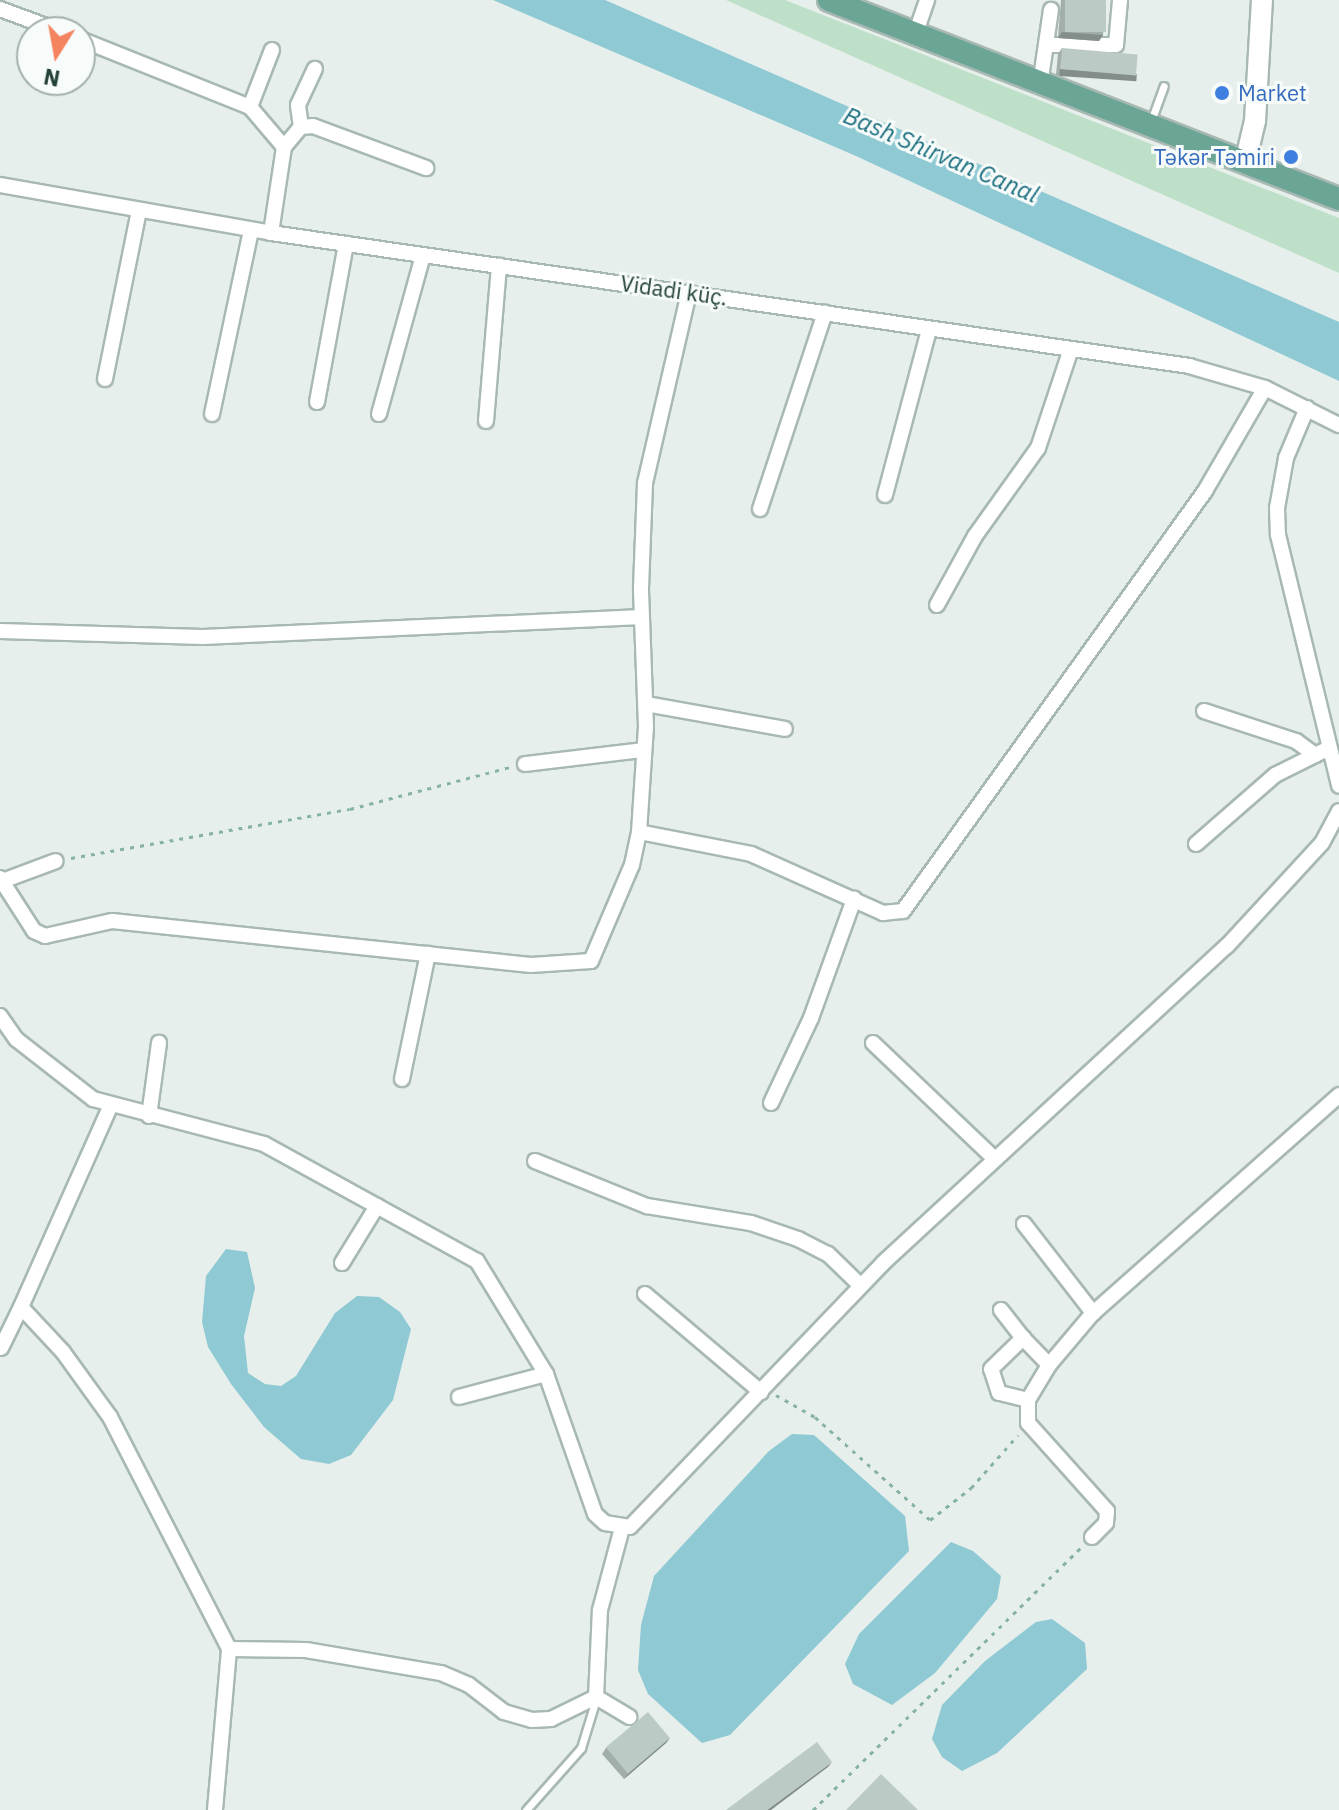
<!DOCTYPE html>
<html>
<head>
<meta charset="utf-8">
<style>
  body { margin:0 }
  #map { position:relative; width:1339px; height:1810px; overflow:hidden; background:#e6efeb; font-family:"IBM Plex Sans",sans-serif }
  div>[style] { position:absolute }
  .green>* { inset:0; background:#bfe0c8 }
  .water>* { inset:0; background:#8ec9d4 }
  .path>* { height:3px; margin-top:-1.5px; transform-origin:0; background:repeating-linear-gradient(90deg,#86b3a5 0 4px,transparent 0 10px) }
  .roads { filter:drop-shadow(2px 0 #a8b8b2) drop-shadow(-2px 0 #a8b8b2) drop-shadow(0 2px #a8b8b2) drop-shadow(0 -2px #a8b8b2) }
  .lane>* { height:7px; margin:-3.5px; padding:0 3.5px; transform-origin:3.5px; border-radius:3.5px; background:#fff }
  .street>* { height:14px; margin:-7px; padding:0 7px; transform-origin:7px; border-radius:7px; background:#fff }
  .secondary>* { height:20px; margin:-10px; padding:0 10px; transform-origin:10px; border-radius:10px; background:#fff }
  .primary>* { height:22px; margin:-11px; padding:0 11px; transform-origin:11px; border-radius:11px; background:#6aa596 }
  .wall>* { inset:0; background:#a1aea9 }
  .shaded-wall>* { inset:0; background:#838d89; transform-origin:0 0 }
  .building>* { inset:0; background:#bbcac4; transform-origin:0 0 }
  .dots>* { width:22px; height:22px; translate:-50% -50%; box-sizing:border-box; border:4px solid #f7fbf9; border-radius:50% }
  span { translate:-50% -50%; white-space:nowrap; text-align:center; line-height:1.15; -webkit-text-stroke:6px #f7fbf9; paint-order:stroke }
  .shop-label { font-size:22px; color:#366cbe }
  .left { translate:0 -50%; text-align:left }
  .right { translate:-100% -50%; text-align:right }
  .street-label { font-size:22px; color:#24423a }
  .water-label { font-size:24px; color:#1c6f80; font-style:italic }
  .north { position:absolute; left:16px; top:16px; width:80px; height:80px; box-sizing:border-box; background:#f7fbf9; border:2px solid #a3b1ad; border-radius:50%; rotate:191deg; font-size:22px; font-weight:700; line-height:32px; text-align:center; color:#24423a }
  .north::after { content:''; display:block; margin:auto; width:28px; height:36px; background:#f4845f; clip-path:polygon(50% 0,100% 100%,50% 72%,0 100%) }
</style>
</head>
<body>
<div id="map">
  <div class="green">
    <i style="clip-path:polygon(726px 0,785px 0,1339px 218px,1339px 273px)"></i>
  </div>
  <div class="water">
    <i style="clip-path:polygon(493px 0,605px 0,1339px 322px,1339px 381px,856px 156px)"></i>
    <i style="clip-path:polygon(226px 1249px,247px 1252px,255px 1288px,244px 1336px,248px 1373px,265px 1384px,281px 1386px,296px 1376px,335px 1313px,357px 1296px,379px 1297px,400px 1312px,411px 1329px,393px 1400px,351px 1455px,329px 1464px,301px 1459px,264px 1427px,231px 1384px,208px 1347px,202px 1322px,206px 1276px)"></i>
    <i style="clip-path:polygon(792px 1434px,814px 1435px,905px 1516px,909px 1551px,730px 1735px,702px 1743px,648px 1694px,638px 1670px,641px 1625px,654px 1576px,769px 1451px)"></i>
    <i style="clip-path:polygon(951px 1542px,973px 1551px,1001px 1576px,997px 1599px,935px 1673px,892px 1705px,853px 1684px,845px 1664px,859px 1634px)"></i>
    <i style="clip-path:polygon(1052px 1619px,1085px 1643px,1087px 1669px,997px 1753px,962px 1771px,942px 1757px,932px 1739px,942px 1705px,985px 1661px,1036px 1622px)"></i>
  </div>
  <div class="path">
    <i style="left:71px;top:858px;width:283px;rotate:-10deg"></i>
    <i style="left:350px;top:809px;width:165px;rotate:-14.7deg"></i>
    <i style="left:776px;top:1395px;width:45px;rotate:29.4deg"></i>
    <i style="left:815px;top:1417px;width:154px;rotate:41.8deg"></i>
    <i style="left:930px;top:1520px;width:52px;rotate:-38deg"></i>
    <i style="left:971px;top:1488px;width:71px;rotate:-48.4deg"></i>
    <i style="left:813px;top:1810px;width:376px;rotate:-44.4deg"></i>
  </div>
  <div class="roads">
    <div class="lane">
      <i style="left:1151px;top:121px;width:37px;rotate:-70deg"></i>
      <i style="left:526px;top:1810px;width:83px;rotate:-48.4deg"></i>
      <i style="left:581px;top:1748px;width:51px;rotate:-73deg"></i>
    </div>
    <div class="street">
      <i style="left:0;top:9px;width:66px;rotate:20.4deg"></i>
      <i style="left:915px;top:35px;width:37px;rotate:-71deg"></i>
      <i style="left:80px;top:39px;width:183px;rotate:21.8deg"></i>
      <i style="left:250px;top:107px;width:52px;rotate:49.6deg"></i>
      <i style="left:284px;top:147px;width:26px;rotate:-50deg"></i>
      <i style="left:301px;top:127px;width:12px;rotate:-5deg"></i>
      <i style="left:313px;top:126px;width:121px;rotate:20.4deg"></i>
      <i style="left:1046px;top:45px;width:70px"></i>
      <i style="left:1116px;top:45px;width:45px;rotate:-84.9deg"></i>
      <i style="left:1040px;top:85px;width:76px;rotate:-81.7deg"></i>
      <i style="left:250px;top:107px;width:61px;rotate:-68.9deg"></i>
      <i style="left:301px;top:127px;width:22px;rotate:-98deg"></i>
      <i style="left:298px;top:105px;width:40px;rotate:-65deg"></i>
      <i style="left:0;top:185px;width:275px;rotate:10deg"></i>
      <i style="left:271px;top:233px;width:928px;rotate:8.24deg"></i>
      <i style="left:1189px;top:366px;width:79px;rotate:16.1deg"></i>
      <i style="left:1265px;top:388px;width:83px;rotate:26.6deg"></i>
      <i style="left:271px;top:233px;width:87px;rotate:-81.4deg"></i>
      <i style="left:105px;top:379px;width:171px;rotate:-78.6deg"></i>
      <i style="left:317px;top:402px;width:161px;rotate:-79.6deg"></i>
      <i style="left:1307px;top:408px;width:54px;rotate:112.8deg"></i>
      <i style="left:1286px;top:458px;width:51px;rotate:100.2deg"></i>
      <i style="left:1277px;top:508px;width:27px;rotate:88deg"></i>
      <i style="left:1278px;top:535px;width:258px;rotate:76.3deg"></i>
      <i style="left:212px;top:414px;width:188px;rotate:-78deg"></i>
      <i style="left:379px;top:414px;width:165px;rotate:-74.5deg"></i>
      <i style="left:486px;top:421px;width:156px;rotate:-85.2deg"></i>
      <i style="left:885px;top:495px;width:171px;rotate:-75.1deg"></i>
      <i style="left:760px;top:509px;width:207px;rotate:-71.7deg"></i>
      <i style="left:937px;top:605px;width:79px;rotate:-61.2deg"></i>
      <i style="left:975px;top:536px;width:108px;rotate:-54.4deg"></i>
      <i style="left:1038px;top:448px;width:104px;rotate:-71.6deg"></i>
      <i style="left:0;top:631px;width:203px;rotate:1.7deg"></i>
      <i style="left:203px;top:637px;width:439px;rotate:-2.6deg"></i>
      <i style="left:646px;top:704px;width:141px;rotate:10.2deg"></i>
      <i style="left:1204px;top:711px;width:97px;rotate:18.1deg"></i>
      <i style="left:1296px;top:741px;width:24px;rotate:36deg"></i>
      <i style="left:525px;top:764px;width:119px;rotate:-6.8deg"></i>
      <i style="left:639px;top:832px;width:114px;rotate:11.1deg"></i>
      <i style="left:751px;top:854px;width:145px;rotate:24.1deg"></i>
      <i style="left:883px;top:913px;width:20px;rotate:-6deg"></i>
      <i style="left:903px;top:911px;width:517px;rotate:-54.28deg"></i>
      <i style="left:1205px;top:491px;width:119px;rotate:-59.8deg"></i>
      <i style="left:1196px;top:844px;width:105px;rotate:-41.1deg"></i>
      <i style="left:1275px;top:775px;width:60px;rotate:-26.6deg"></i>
      <i style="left:0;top:878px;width:63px;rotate:57.3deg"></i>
      <i style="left:34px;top:931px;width:12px;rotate:24deg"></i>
      <i style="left:45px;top:936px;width:69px;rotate:-12.6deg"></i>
      <i style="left:112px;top:921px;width:421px;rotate:6deg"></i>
      <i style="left:531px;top:965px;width:60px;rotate:-3.8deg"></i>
      <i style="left:591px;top:961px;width:104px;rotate:-66.9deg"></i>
      <i style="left:632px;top:865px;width:34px;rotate:-78deg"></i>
      <i style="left:639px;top:832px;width:105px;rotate:-86.2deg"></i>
      <i style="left:646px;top:727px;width:139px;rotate:-92.1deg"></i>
      <i style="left:641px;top:588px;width:105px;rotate:-87.8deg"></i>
      <i style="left:645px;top:483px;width:196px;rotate:-77deg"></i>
      <i style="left:5px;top:880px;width:54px;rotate:-20.4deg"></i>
      <i style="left:0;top:1016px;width:28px;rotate:55deg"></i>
      <i style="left:16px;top:1039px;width:98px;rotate:37.9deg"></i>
      <i style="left:93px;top:1099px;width:177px;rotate:14.7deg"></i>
      <i style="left:264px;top:1144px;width:243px;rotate:28.8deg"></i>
      <i style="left:477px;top:1261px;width:132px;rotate:58.6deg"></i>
      <i style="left:546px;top:1374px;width:148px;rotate:70.7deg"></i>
      <i style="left:595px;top:1514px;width:13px;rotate:42deg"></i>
      <i style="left:605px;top:1523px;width:25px;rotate:9deg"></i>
      <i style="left:630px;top:1527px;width:366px;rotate:-46.2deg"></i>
      <i style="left:883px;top:1263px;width:468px;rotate:-42.7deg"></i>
      <i style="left:1227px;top:946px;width:140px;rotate:-47.3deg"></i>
      <i style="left:1322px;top:843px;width:36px;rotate:-62deg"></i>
      <i style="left:873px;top:1043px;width:168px;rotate:43.6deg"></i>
      <i style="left:402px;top:1079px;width:128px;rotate:-78.3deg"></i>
      <i style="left:771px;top:1103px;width:94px;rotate:-64.8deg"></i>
      <i style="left:811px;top:1018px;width:127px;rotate:-70.1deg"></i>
      <i style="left:110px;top:1107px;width:219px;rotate:114deg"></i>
      <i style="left:21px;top:1307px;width:62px;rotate:47deg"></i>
      <i style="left:63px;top:1352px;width:80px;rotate:54.1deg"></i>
      <i style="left:110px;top:1417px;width:261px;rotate:62.8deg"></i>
      <i style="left:149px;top:1116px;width:74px;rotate:-82.2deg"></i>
      <i style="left:535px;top:1161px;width:121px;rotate:21.9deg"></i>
      <i style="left:647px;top:1206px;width:105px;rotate:9.3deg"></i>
      <i style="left:751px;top:1223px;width:50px;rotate:18.8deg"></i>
      <i style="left:798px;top:1239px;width:34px;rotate:27deg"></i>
      <i style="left:828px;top:1254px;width:45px;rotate:44.1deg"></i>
      <i style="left:1024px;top:1224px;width:113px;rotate:52.2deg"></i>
      <i style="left:342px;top:1263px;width:67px;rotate:-58.4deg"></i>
      <i style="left:645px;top:1294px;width:152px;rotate:40.2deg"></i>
      <i style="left:1001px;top:1310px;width:36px;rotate:52deg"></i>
      <i style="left:1px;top:1348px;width:46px;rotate:-64deg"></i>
      <i style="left:459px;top:1397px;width:90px;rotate:-14.8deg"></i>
      <i style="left:1028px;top:1400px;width:30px;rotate:-166deg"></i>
      <i style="left:999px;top:1393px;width:25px;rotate:-108deg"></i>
      <i style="left:991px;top:1369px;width:45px;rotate:-44.1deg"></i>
      <i style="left:1023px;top:1338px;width:37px;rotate:46deg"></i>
      <i style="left:1092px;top:1537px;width:20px;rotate:-45deg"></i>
      <i style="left:1106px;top:1523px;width:12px;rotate:-85deg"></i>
      <i style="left:1107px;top:1511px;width:118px;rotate:-131.9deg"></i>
      <i style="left:1028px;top:1423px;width:23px;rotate:-90deg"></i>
      <i style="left:1028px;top:1400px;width:41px;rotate:-59deg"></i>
      <i style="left:1049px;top:1365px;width:68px;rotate:-49.8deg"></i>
      <i style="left:1093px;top:1313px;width:329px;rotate:-41.5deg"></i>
      <i style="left:596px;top:1697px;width:87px;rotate:-87.4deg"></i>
      <i style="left:600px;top:1610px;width:85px;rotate:-75deg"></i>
      <i style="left:215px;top:1810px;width:162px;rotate:-85deg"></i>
      <i style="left:229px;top:1649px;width:77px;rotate:0.7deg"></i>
      <i style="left:306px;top:1650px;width:137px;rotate:9.7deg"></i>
      <i style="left:441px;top:1673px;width:30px;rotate:23deg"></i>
      <i style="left:469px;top:1685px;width:44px;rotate:37.6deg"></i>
      <i style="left:504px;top:1712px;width:29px;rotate:16deg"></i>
      <i style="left:532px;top:1720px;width:19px;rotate:-3deg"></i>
      <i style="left:551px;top:1719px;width:50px;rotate:-26.1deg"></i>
      <i style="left:596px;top:1697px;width:39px;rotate:31deg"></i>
    </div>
    <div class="secondary">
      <i style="left:1245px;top:163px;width:43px;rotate:-76.6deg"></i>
      <i style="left:1255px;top:121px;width:121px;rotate:-86.7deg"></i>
    </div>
    <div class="primary">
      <i style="left:829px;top:0;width:547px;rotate:21.32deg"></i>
    </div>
  </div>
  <div class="wall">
    <i style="clip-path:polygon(1061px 0,1106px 0,1103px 35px,1099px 41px,1058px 38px)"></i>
    <i style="clip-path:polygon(1062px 48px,1133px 80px,1056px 75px,1058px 54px)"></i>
    <i style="clip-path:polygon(670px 1738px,666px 1743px,624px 1779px,602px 1754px,606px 1748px)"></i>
  </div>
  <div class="shaded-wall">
    <i style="clip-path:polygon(1062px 32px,1103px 35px,1099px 41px,1058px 38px)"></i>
    <i style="left:1060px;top:69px;width:77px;height:7px;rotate:4deg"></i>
    <i style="clip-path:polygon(670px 1738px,666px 1743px,624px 1779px,628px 1774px)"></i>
    <i style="clip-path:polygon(832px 1762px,828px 1767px,771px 1810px,767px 1810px)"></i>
  </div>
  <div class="building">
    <i style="left:1065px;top:0;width:41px;height:32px"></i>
    <i style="left:1062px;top:48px;width:76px;height:21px;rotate:5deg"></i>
    <i style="left:648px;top:1712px;width:34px;height:55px;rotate:50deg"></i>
    <i style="clip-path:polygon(817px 1742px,832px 1762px,767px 1810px,726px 1810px)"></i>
    <i style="clip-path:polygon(881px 1774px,918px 1810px,846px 1810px)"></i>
  </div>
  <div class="dots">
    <i style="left:1222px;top:93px;background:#3f7fe0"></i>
    <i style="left:1291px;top:157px;background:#3f7fe0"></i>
  </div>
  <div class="shop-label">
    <span class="left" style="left:1238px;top:93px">Market</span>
    <span class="right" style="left:1275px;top:157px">Təkər Təmiri</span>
  </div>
  <div class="street-label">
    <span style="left:674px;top:290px;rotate:8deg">Vidadi küç.</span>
  </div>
  <div class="water-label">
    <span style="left:941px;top:155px;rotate:23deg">Bash Shirvan Canal</span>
  </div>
  <div class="north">N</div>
</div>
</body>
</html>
